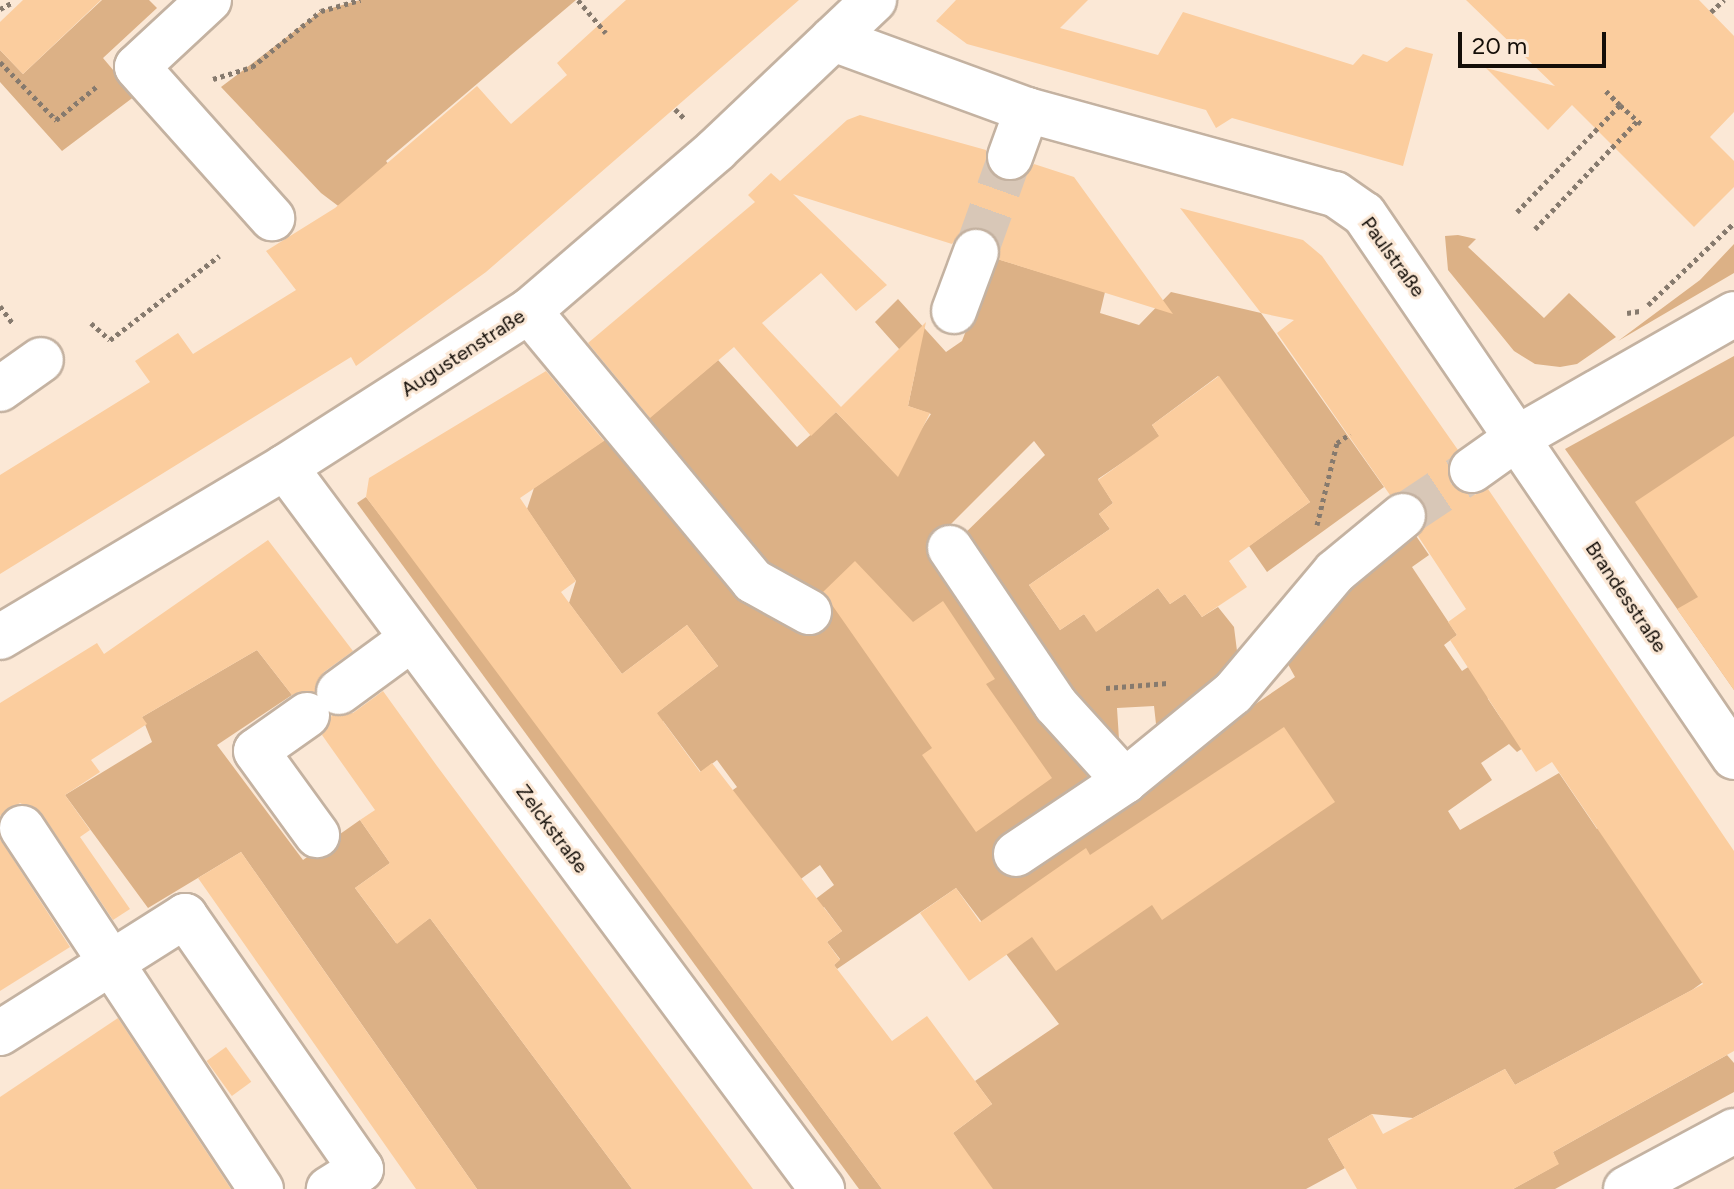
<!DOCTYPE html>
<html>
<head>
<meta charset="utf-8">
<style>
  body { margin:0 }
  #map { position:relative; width:1734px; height:1189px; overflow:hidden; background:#fbe8d6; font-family:Figtree,sans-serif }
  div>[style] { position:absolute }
  .green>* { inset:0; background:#dcb186 }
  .building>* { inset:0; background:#fbcd9e; transform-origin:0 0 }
  .minor-tunnel>* { height:44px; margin-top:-22px; transform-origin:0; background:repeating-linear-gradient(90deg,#d8c7b7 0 44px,transparent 0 66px) }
  .path>* { height:5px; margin-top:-2.5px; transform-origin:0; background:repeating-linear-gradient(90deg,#867a6e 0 4px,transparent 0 8px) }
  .roads { filter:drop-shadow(2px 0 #c4b2a1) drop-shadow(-2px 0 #c4b2a1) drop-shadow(0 2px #c4b2a1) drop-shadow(0 -2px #c4b2a1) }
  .minor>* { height:44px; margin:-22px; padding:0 22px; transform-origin:22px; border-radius:22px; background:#fff }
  span { translate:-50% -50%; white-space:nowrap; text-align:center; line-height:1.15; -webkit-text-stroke:6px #fbe8d6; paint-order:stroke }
  .street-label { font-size:20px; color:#140e08 }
  .scale { position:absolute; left:1458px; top:32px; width:148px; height:36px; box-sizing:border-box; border:4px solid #140e08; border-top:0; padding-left:10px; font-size:24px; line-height:28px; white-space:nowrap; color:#140e08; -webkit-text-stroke:6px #fbe8d6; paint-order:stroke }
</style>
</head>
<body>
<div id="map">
  <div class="green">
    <i style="clip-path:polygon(102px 0,149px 0,157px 8px,103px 58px,135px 96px,62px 151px,0 82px,0 50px,23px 74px)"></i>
    <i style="clip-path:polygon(360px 0,576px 0,386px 161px,419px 201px,374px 233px,321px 193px,221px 87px,321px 11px)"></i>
    <i style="clip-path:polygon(1458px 235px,1476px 239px,1468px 247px,1544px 318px,1569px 293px,1616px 337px,1577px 364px,1560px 367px,1535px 364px,1514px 351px,1448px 270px,1445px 236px)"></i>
    <i style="clip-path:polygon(1734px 244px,1734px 273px,1618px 341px,1700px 280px)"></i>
    <i style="clip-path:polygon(994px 258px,1105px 292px,1100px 313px,1139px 325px,1171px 292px,1261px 313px,1384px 487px,1267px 572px,1249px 546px,1310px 502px,1218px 376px,1152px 425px,1160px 437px,1098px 479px,1113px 503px,1099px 514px,1110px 529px,1029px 585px,1060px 630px,1084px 614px,1097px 631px,1158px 588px,1170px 604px,1185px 594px,1202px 617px,1218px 607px,1234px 627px,1237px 651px,1221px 677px,1168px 723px,1156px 724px,1154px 706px,1117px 708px,1119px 739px,1103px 731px,956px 542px,1045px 455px,1034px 441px,926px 549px,1093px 784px,995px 853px,1007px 874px,1295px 677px,1279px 648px,1412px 530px,1429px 555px,1412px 567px,1457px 635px,1444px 645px,1462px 671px,1482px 658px,1488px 699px,1502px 720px,1517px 711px,1535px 740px,1517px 752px,1509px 744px,1481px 763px,1492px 780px,1448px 811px,1460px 830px,1559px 773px,1597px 829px,1619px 815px,1728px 964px,1692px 990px,1515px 1085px,1505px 1069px,1413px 1118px,1372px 1114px,1328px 1139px,1345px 1168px,1306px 1189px,990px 1189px,953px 1133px,992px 1104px,975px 1081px,1059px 1024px,956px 888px,837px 969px,834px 965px,840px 959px,827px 942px,842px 931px,824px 907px,812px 916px,805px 907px,834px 885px,820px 865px,787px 889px,722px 798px,737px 787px,717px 760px,701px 772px,663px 721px,646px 721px,718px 666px,687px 625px,622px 674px,569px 603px,576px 581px,527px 509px,534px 488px,603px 441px,642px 424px,718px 360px,797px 447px,836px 412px,894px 472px,931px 414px,908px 406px,916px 368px,875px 322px,898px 299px,946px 352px,962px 341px)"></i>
    <i style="clip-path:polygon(1734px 356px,1734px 690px,1565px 449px)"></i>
    <i style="clip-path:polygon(366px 497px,423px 571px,882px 1189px,859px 1189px,357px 503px)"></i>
    <i style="clip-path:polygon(257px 650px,292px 695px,217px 745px,303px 860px,360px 820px,390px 863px,355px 888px,396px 943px,430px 918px,632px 1189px,477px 1189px,241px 852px,148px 908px,65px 795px,152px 742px,142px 717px)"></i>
    <i style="clip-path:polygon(1727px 1055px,1734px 1063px,1734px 1092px,1555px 1189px,1513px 1189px,1558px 1164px,1553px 1152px)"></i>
  </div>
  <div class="building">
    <i style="clip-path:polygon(23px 0,101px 0,23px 74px,0 50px,0 22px)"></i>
    <i style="clip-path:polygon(626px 0,799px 0,486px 272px,356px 366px,351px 357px,0 574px,0 475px,150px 382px,135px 361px,178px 333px,193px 354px,296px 290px,266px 251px,335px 208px,477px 86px,511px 124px,567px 75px,557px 63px)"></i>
    <i style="clip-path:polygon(956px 0,1088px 0,1060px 28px,1158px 55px,1183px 12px,1353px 65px,1363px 54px,1387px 62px,1406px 47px,1433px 54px,1403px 166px,1232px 118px,1216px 128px,1206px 110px,967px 44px,936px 21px)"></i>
    <i style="clip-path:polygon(1466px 0,1699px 0,1734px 36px,1734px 112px,1710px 137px,1734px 161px,1734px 187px,1694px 227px,1572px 105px,1548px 130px,1486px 68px,1555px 86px)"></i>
    <i style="clip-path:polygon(860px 115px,986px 150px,990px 172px,1002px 181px,1025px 177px,1034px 164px,1074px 177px,1173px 314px,1000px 260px,996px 237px,984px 228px,961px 232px,952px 244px,793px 194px,887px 285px,856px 311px,821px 273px,762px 323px,841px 407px,926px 322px,908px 406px,930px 413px,898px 477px,836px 412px,811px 436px,734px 347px,650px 418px,588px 343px,755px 202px,748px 195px,771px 173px,780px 181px,847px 120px)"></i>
    <i style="clip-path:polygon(1180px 208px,1303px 240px,1322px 256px,1458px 450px,1449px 460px,1451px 484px,1474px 495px,1488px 489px,1734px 851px,1734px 1051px,1553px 1152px,1559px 1164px,1513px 1189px,1357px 1189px,1328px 1139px,1372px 1114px,1383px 1134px,1505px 1069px,1515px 1085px,1703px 984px,1552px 762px,1536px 772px,1450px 640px,1457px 635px,1448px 622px,1466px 609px,1418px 536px,1427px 524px,1423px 501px,1411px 492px,1390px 495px,1277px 333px,1294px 320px,1261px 313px)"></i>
    <i style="clip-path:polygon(546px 371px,604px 441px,520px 498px,576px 581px,561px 592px,622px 674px,687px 625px,718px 666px,657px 713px,700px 772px,712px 763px,842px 931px,827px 942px,840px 960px,834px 965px,892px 1041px,927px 1016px,992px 1104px,953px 1133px,993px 1189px,882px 1189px,366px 497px,369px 478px)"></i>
    <i style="clip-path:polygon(1219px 376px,1310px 502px,1229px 561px,1247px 587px,1202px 617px,1185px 594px,1170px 604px,1158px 588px,1096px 632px,1084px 614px,1060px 630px,1029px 585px,1110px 529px,1099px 514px,1113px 503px,1098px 480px,1159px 436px,1152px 425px)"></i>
    <i style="clip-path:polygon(1734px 436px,1734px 690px,1677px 609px,1698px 597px,1635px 502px)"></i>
    <i style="clip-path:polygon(268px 540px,353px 651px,324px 672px,315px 692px,292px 695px,257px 650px,142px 717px,147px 724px,91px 760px,100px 772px,65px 795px,90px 830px,80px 837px,130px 909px,113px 920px,42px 814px,20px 803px,0 816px,0 703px,97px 643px,104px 654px)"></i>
    <i style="clip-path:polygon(855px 561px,913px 622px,943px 601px,995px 679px,986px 684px,1052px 778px,976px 832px,922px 755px,932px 748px,823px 592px)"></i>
    <i style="clip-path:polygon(383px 691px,437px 766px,753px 1189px,632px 1189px,430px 918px,397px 944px,355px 888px,390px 863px,360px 820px,375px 810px,322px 735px,332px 715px,353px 713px)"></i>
    <i style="clip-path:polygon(1284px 727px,1335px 802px,1162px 920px,1152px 905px,1056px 971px,1032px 937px,969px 981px,920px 913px,956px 888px,980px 922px,1086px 848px,1090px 855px)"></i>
    <i style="clip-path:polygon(0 839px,70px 947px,0 991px)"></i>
    <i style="clip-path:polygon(241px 852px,306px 945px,477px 1189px,416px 1189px,198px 878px)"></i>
    <i style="clip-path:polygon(118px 1018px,231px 1189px,0 1189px,0 1097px)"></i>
    <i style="left:226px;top:1047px;width:43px;height:24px;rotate:54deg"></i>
  </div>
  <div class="minor-tunnel">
    <i style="left:976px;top:252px;width:101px;rotate:-70.3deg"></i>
    <i style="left:1403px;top:516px;width:83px;rotate:-33.7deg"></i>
  </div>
  <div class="path">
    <i style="left:578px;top:0;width:43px;rotate:49.7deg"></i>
    <i style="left:0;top:9px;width:15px;rotate:-28deg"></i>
    <i style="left:1711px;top:12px;width:18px;rotate:-43deg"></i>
    <i style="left:0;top:62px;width:81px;rotate:46deg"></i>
    <i style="left:56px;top:120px;width:52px;rotate:-39.5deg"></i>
    <i style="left:213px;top:79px;width:41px;rotate:-17.1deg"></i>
    <i style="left:252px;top:67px;width:89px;rotate:-39.1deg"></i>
    <i style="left:321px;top:11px;width:41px;rotate:-15.8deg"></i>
    <i style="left:1620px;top:105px;width:28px;rotate:42deg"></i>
    <i style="left:675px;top:109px;width:13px;rotate:45deg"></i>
    <i style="left:1517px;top:212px;width:149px;rotate:-46.1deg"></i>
    <i style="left:1620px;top:105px;width:20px;rotate:-135deg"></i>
    <i style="left:1535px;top:229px;width:149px;rotate:-46.6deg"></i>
    <i style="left:1648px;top:305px;width:119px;rotate:-43.6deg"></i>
    <i style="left:0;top:306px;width:22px;rotate:54deg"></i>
    <i style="left:1627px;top:313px;width:13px;rotate:-9deg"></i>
    <i style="left:91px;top:323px;width:25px;rotate:42deg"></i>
    <i style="left:110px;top:340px;width:138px;rotate:-37.6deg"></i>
    <i style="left:1317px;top:525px;width:84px;rotate:-76.3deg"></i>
    <i style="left:1337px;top:443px;width:16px;rotate:-35deg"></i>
    <i style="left:1106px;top:688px;width:62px;rotate:-4.6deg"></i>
  </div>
  <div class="roads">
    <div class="minor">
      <i style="left:209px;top:0;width:98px;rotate:137.1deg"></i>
      <i style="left:137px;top:67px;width:203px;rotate:48.2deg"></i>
      <i style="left:833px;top:39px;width:207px;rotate:20.1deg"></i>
      <i style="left:1027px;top:110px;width:319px;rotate:15.3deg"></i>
      <i style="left:1335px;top:194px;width:35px;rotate:35deg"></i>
      <i style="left:1364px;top:214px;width:657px;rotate:55.73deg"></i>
      <i style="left:1010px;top:157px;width:50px;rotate:-70.1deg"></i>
      <i style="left:529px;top:311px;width:351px;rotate:50.3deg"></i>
      <i style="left:753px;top:581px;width:64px;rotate:29deg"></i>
      <i style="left:954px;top:311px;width:63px;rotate:-69.6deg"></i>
      <i style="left:0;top:389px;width:50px;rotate:-35.3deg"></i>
      <i style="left:285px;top:467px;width:900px;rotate:53.36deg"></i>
      <i style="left:1472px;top:470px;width:55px;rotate:-35.4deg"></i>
      <i style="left:1517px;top:438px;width:250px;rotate:-29.7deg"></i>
      <i style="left:950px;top:548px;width:189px;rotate:56deg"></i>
      <i style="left:1056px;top:705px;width:103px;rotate:47.8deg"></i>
      <i style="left:0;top:637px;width:332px;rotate:-30.8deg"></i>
      <i style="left:285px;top:467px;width:290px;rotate:-32.6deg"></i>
      <i style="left:529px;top:311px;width:247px;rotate:-40.7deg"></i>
      <i style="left:716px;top:150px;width:218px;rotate:-43.5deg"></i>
      <i style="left:339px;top:692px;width:88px;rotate:-36.2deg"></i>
      <i style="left:307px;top:715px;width:62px;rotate:144.8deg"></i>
      <i style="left:256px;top:751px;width:104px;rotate:54deg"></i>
      <i style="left:22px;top:828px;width:433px;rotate:56.5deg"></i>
      <i style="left:1016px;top:854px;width:131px;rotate:-33.8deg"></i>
      <i style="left:1125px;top:781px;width:139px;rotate:-39.2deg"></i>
      <i style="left:1233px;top:693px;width:158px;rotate:-49.9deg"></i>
      <i style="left:1335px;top:572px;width:88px;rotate:-39.5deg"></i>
      <i style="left:0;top:1033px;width:219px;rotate:-32.3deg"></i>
      <i style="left:185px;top:916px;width:308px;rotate:55.2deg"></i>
      <i style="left:361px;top:1169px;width:38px;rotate:148deg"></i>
      <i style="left:1626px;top:1189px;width:123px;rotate:-28.2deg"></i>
    </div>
  </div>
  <div class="street-label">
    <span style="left:1393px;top:257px;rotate:54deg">Paulstraße</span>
    <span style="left:463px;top:353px;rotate:-33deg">Augustenstraße</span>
    <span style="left:1626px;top:597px;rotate:56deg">Brandesstraße</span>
    <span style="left:552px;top:829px;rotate:53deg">Zelckstraße</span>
  </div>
  <div class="scale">20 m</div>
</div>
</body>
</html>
